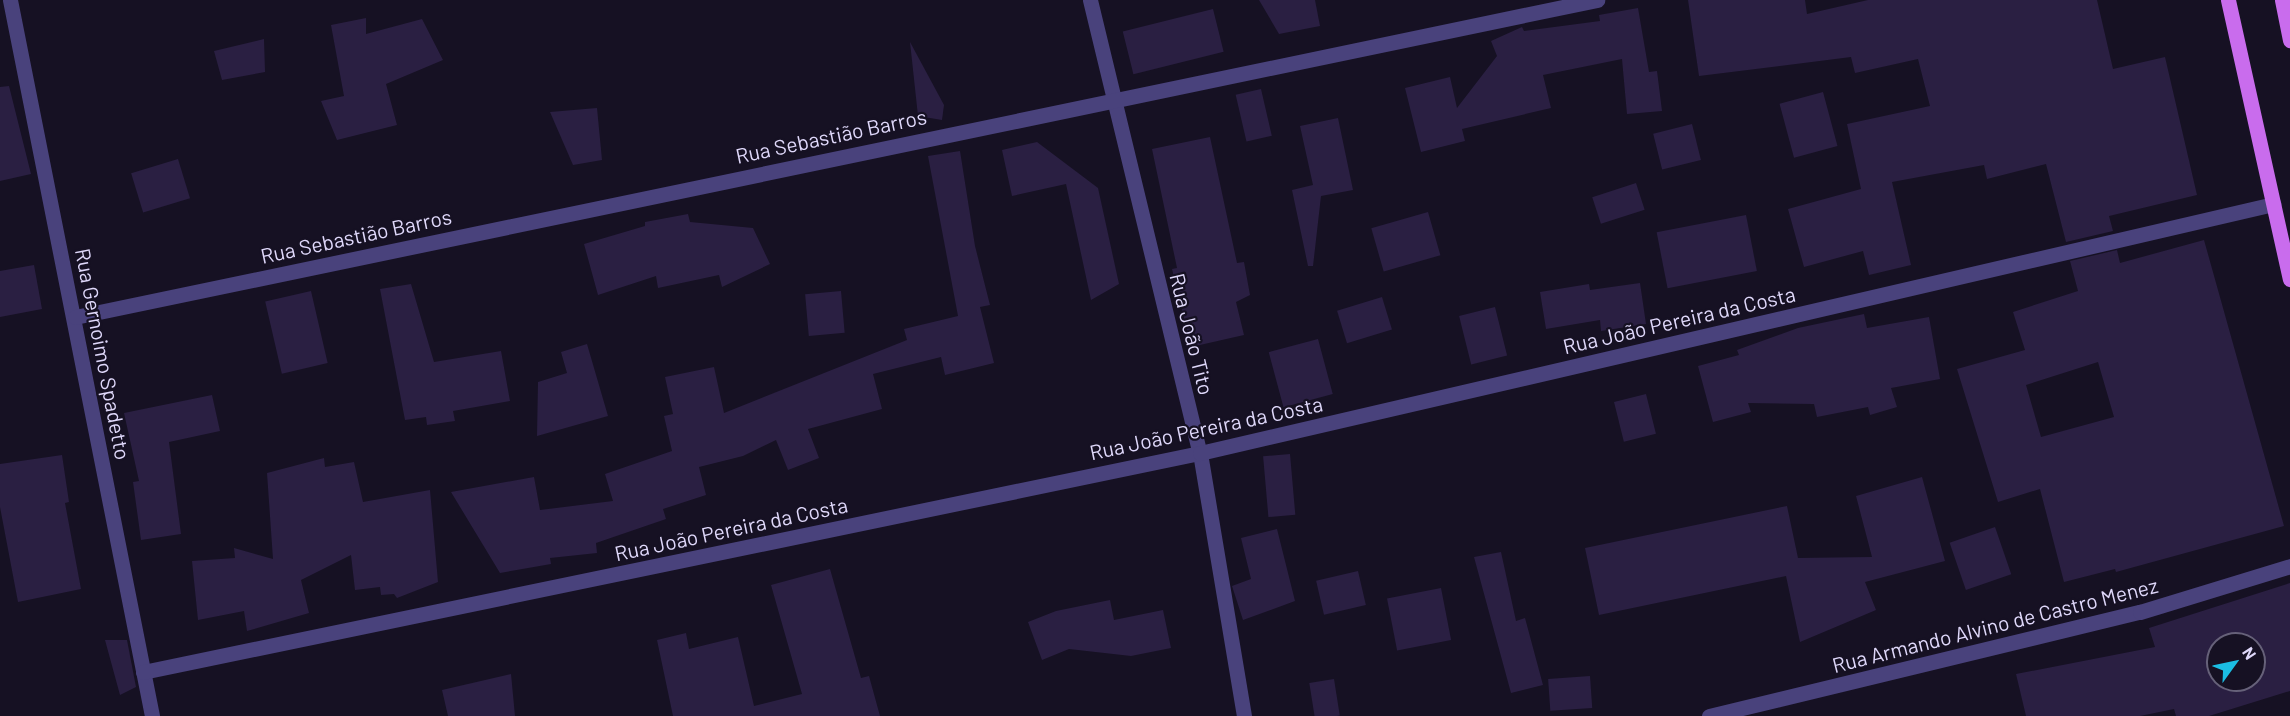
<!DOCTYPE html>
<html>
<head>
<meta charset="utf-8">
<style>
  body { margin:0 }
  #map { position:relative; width:2290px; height:716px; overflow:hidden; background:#161123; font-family:Barlow,sans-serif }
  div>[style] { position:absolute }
  .building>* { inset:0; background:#2a1f42; transform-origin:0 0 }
  .minor>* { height:15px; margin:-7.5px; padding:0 7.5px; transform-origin:7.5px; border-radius:7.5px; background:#49427c }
  .major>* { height:15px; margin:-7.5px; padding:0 7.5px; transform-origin:7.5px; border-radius:7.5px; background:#c96ced }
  span { translate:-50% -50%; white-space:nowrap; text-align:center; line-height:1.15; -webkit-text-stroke:4.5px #161123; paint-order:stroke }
  .street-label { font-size:21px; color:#dfd8fa }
  .north { position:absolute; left:2206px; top:632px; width:60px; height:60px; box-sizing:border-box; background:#161123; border:2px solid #666179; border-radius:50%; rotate:57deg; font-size:16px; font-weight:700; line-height:24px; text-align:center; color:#dfd8fa }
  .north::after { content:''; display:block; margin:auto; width:21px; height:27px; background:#1bbde3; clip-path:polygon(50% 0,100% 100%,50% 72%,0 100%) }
</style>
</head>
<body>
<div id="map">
  <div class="building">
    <i style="clip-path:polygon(1259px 0,1315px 0,1320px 26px,1279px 34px)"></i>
    <i style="clip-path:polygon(1688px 0,1805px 0,1807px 14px,1868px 0,2097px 0,2113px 69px,2165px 57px,2197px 195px,2109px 216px,2113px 231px,2066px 242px,2046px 164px,1987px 179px,1984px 165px,1892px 182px,1911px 265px,1869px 275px,1863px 251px,1804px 267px,1788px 209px,1861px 189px,1847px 124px,1930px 106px,1918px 59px,1855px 73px,1851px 57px,1699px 76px)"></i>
    <i style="clip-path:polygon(1638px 8px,1649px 72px,1657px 71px,1662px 111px,1627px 114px,1622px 59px,1543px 75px,1551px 108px,1462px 129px,1465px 141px,1421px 152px,1405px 88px,1450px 77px,1457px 108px,1497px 56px,1491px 41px,1522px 27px,1524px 31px,1600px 21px,1599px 15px)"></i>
    <i style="left:1213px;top:9px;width:44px;height:93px;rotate:76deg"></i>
    <i style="clip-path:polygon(366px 18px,366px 34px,422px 19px,443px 60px,386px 84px,397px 125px,337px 140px,321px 101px,344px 96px,331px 25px)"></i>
    <i style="clip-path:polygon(264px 39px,265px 72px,222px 80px,214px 51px)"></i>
    <i style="clip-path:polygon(910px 42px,944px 105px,942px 120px,918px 116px)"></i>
    <i style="clip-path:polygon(9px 86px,31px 174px,0 181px,0 87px)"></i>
    <i style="left:1261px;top:89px;width:48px;height:26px;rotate:77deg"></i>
    <i style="left:1823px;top:92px;width:56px;height:45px;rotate:75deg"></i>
    <i style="clip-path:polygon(597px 108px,602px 160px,573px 165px,550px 112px)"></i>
    <i style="clip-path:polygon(1338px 118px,1353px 190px,1321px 196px,1313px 266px,1308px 266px,1292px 190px,1313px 185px,1300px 126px)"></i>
    <i style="left:1692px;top:124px;width:37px;height:40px;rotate:76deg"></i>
    <i style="clip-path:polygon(1210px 137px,1237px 263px,1244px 262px,1250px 295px,1236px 302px,1244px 335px,1191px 347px,1172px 269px,1177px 268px,1152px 149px)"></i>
    <i style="clip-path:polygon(1037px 142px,1098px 188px,1119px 284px,1091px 300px,1066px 184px,1012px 196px,1002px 150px)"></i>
    <i style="clip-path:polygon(960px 151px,975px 246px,990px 305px,980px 307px,994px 363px,945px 375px,941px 357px,873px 374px,882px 409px,808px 429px,819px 458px,788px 470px,776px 440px,743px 456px,699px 467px,706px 495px,663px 509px,666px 519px,596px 543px,597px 553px,550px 558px,551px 564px,500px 573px,451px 492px,534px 477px,540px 510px,613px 501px,605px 474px,672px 451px,664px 416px,673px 414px,665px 377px,714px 367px,724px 413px,907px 340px,904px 329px,958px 316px,928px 156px)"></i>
    <i style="left:178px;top:159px;width:41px;height:49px;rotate:73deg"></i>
    <i style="left:1636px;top:183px;width:28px;height:46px;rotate:72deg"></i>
    <i style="left:1428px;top:212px;width:45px;height:59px;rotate:74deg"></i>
    <i style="clip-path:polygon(688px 214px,690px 222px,753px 228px,770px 264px,722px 287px,719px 275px,658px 288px,656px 276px,598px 295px,584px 244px,645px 226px,645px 222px)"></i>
    <i style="left:1746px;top:215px;width:57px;height:91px;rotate:79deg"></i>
    <i style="clip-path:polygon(evenodd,2204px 240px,2284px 526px,2116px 572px,2115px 569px,2064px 582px,2040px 489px,1998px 502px,1957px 369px,2025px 350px,2013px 312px,2078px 291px,2070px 261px,2117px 250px,2120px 263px,2204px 240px,2098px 362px,2114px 417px,2041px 437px,2026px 385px,2098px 362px)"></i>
    <i style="clip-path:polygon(34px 265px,42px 309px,0 317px,0 271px)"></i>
    <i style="clip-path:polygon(1640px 283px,1646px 324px,1601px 331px,1600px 320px,1546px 329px,1540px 292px,1589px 284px,1590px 290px)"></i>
    <i style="clip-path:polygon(411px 284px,434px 362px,501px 351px,510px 401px,453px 411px,455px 421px,427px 425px,426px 417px,405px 420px,380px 289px)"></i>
    <i style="left:311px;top:291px;width:74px;height:47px;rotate:77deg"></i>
    <i style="left:841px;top:291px;width:42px;height:36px;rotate:85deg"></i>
    <i style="left:1382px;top:297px;width:34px;height:47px;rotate:73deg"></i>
    <i style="left:1495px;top:307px;width:50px;height:37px;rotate:76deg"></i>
    <i style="clip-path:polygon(1864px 314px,1867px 328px,1929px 317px,1940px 379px,1891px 388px,1897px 407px,1870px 415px,1868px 407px,1817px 417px,1814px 404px,1748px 403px,1751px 412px,1713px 422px,1698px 366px,1739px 355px,1737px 350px,1798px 328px)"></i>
    <i style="left:1318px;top:339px;width:57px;height:51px;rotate:75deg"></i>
    <i style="clip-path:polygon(587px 344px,608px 416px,537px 436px,538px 382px,567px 373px,561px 352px)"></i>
    <i style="left:1646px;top:394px;width:41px;height:33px;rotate:76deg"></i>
    <i style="clip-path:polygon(212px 395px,220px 431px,169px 442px,181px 534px,141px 540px,133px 482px,139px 481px,124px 413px)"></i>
    <i style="left:1290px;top:454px;width:61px;height:27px;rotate:85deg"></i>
    <i style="clip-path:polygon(62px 455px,69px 502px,65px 503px,81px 589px,18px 602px,0 507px,0 464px)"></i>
    <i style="clip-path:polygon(324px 458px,325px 467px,354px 462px,363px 502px,430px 490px,438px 582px,397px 598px,394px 594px,381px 595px,380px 587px,355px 590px,351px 555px,301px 580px,309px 613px,247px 631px,244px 611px,198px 620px,192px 561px,235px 558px,234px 548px,273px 559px,267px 473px)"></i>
    <i style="clip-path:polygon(1922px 477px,1945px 561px,1865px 582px,1876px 610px,1800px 642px,1786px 576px,1599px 615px,1585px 548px,1787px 506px,1798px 558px,1872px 557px,1856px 496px)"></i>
    <i style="left:1995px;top:527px;width:50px;height:48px;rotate:71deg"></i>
    <i style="clip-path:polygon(1277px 529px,1295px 601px,1243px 620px,1232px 586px,1251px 579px,1241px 538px)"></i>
    <i style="clip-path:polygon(1501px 552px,1516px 621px,1525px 618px,1543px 685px,1511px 693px,1474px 557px)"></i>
    <i style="clip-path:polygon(830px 569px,861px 678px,869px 676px,880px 716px,673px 716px,657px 640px,686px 633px,689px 649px,738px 637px,754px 706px,802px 694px,771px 585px)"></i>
    <i style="left:1358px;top:571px;width:35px;height:43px;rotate:77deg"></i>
    <i style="clip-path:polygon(evenodd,2290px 583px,2290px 691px,2209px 716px,2176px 716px,2174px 709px,2140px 716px,2026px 716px,2016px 674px,2155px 647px,2149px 628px,2290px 583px,2218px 644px,2254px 644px,2254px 680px,2218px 680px,2218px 644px)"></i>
    <i style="left:1441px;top:588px;width:53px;height:55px;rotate:79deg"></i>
    <i style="clip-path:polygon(1110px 600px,1114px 620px,1163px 610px,1171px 648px,1131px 656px,1069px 649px,1042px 660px,1028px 622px,1056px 611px)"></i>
    <i style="clip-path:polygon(105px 640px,127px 640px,136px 687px,120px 695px)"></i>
    <i style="clip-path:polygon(511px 674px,515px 716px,448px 716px,442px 690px)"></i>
    <i style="left:1590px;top:676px;width:32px;height:42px;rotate:86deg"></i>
    <i style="left:1334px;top:679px;width:37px;height:25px;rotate:81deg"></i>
  </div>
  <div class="minor">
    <i style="left:10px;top:0;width:730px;rotate:78.78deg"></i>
    <i style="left:1090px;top:0;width:466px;rotate:76.4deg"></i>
    <i style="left:1200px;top:453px;width:267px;rotate:80.5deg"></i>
    <i style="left:75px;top:317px;width:1555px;rotate:-11.77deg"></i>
    <i style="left:143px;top:672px;width:1079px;rotate:-11.71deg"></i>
    <i style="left:1200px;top:453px;width:1102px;rotate:-13.06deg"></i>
    <i style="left:1709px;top:716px;width:443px;rotate:-13.6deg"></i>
    <i style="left:2140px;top:612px;width:157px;rotate:-17deg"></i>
  </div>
  <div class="major">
    <i style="left:2228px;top:0;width:286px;rotate:77.5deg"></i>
    <i style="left:2282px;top:0;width:41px;rotate:78.7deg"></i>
  </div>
  <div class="street-label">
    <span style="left:831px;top:136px;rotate:-12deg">Rua Sebastião Barros</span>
    <span style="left:356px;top:236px;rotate:-12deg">Rua Sebastião Barros</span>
    <span style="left:1679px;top:320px;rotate:-13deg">Rua João Pereira da Costa</span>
    <span style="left:1192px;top:334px;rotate:76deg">Rua João Tito</span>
    <span style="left:103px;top:354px;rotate:79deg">Rua Gernoimo Spadetto</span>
    <span style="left:1206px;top:428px;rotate:-12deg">Rua João Pereira da Costa</span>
    <span style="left:731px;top:529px;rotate:-12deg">Rua João Pereira da Costa</span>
    <span style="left:1995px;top:625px;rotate:-14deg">Rua Armando Alvino de Castro Menez</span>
  </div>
  <div class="north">N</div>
</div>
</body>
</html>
